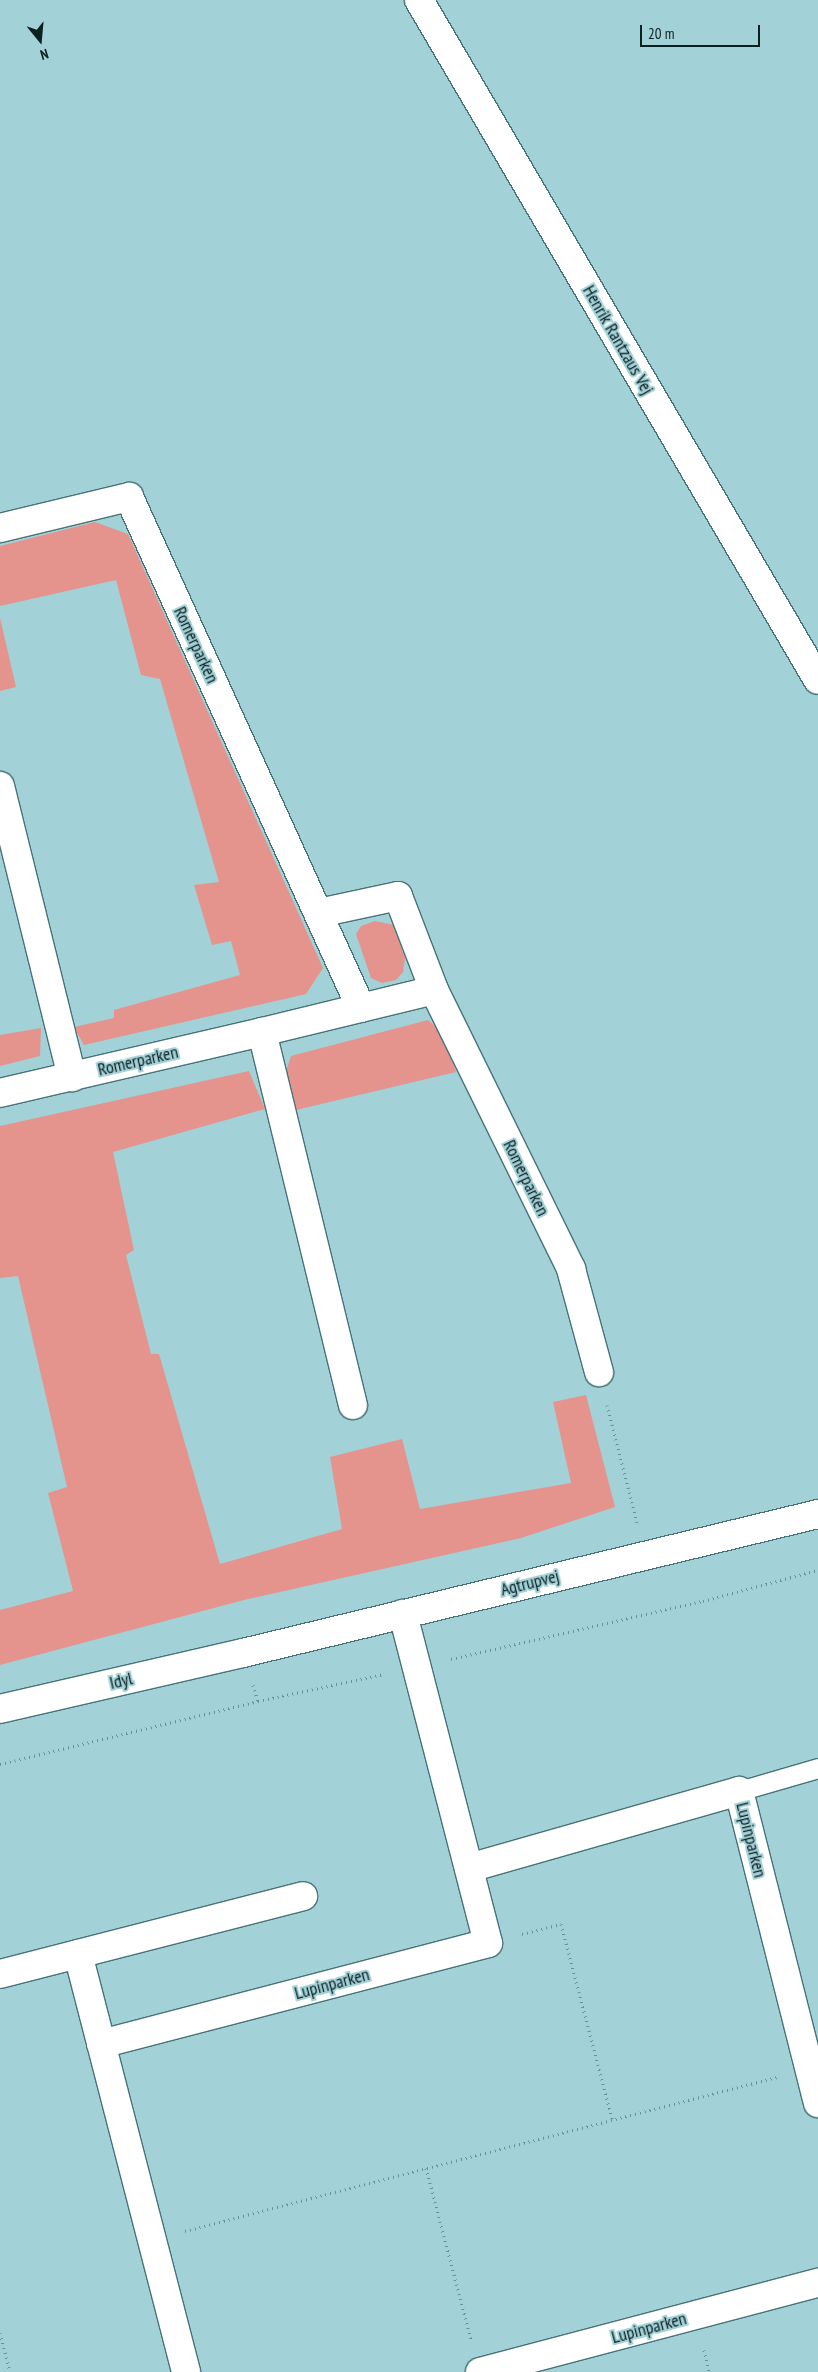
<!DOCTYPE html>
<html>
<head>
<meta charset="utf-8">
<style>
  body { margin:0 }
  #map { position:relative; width:818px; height:2372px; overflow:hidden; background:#a2d1d7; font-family:"PT Sans Narrow",sans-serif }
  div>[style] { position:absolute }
  .green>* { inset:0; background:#e5948d }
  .path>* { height:3px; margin-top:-1.5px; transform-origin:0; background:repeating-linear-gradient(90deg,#6a8f94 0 1px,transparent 0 5px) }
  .roads { filter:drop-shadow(1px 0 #467378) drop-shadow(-1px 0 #467378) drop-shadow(0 1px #467378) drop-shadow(0 -1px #467378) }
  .service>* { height:19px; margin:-9.5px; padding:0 9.5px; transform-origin:9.5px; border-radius:9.5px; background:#fff }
  .minor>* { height:28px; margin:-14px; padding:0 14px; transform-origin:14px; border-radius:14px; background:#fff }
  .tertiary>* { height:28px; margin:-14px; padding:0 14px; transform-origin:14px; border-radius:14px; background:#fff }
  span { translate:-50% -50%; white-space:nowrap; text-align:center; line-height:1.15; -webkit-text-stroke:4px #a2d1d7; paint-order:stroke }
  .street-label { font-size:18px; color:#0c1f21 }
  .north { position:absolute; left:15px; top:15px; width:50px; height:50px; -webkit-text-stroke:4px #a2d1d7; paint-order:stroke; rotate:163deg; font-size:14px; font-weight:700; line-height:20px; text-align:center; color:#0c1f21 }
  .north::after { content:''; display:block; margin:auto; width:18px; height:22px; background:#0c1f21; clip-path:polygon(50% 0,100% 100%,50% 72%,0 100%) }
  .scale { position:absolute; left:640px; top:25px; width:120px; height:22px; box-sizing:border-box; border:2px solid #0c1f21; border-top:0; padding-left:6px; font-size:15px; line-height:18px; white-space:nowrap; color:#0c1f21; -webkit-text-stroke:4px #a2d1d7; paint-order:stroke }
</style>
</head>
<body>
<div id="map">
  <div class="green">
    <i style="clip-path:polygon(95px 522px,128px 534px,323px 968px,306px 994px,84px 1045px,74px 1027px,114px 1018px,114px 1010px,240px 975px,231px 941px,212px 945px,194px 885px,219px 882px,160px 679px,141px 675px,116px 580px,0 606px,0 546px)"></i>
    <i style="clip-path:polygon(0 618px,16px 687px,0 691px)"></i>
    <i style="clip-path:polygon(375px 921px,394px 925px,405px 958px,403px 972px,396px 980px,382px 983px,371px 978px,356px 934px,361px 926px)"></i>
    <i style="clip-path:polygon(428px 1020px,444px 1034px,456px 1072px,296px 1110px,285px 1075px,291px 1056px)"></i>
    <i style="clip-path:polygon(41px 1028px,40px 1056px,0 1066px,0 1035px)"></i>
    <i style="clip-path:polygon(249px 1071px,265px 1109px,113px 1152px,134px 1250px,126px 1255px,151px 1354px,159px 1354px,220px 1564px,342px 1529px,330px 1457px,402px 1439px,420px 1509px,571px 1483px,553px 1402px,586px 1395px,615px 1507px,521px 1538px,244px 1600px,0 1665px,0 1610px,73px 1591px,48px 1493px,67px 1487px,18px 1276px,0 1278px,0 1126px)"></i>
  </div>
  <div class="path">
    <i style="left:607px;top:1405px;width:122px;rotate:75.7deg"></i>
    <i style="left:451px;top:1659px;width:259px;rotate:-13deg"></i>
    <i style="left:703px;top:1601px;width:119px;rotate:-15.1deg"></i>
    <i style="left:253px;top:1685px;width:17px;rotate:73deg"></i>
    <i style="left:0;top:1764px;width:266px;rotate:-13.7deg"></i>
    <i style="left:258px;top:1701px;width:129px;rotate:-12.1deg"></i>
    <i style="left:522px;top:1934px;width:40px;rotate:-14.4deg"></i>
    <i style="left:561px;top:1924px;width:202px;rotate:75.3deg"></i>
    <i style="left:426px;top:2168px;width:177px;rotate:75.3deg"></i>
    <i style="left:185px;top:2231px;width:612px;rotate:-14.58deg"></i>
    <i style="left:0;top:2333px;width:40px;rotate:75.6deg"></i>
    <i style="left:704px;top:2350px;width:23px;rotate:77deg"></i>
  </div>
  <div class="roads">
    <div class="service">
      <i style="left:739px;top:1791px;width:82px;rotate:-16.2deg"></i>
    </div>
    <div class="minor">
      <i style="left:419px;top:0;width:788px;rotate:59.6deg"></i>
      <i style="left:0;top:528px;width:133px;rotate:-13.5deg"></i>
      <i style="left:129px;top:497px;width:561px;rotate:65.58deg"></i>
      <i style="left:0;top:786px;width:300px;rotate:76.1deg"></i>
      <i style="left:319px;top:913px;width:81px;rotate:-12.1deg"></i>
      <i style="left:398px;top:896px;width:101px;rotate:69deg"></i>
      <i style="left:262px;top:1032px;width:177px;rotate:-13.7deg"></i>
      <i style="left:434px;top:990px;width:311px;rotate:63.8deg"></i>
      <i style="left:571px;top:1269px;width:107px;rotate:74.8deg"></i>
      <i style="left:0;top:1093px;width:269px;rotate:-13.1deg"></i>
      <i style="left:262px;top:1032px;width:384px;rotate:76.3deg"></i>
      <i style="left:469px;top:1868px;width:281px;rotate:-15.9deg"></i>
      <i style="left:739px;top:1791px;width:322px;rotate:75.8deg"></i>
      <i style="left:78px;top:1954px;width:432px;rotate:75.5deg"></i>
      <i style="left:0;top:1974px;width:313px;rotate:-14.4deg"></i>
      <i style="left:101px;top:2044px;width:400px;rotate:-14.6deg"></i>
      <i style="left:488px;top:1943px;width:340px;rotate:-104.5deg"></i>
      <i style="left:480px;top:2372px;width:350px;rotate:-14.8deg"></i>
    </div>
    <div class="tertiary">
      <i style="left:0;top:1709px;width:249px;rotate:-13deg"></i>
      <i style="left:243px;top:1653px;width:592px;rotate:-13.59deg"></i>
    </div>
  </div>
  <div class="street-label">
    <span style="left:618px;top:340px;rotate:60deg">Henrik Rantzaus Vej</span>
    <span style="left:196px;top:645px;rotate:65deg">Romerparken</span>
    <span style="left:138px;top:1061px;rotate:-13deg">Romerparken</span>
    <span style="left:526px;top:1178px;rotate:64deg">Romerparken</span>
    <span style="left:530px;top:1583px;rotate:-14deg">Agtrupvej</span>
    <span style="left:121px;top:1681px;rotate:-13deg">Idyl</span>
    <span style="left:751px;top:1840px;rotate:76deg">Lupinparken</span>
    <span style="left:332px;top:1984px;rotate:-15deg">Lupinparken</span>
    <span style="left:649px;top:2328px;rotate:-15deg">Lupinparken</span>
  </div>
  <div class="north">N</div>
  <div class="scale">20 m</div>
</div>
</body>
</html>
